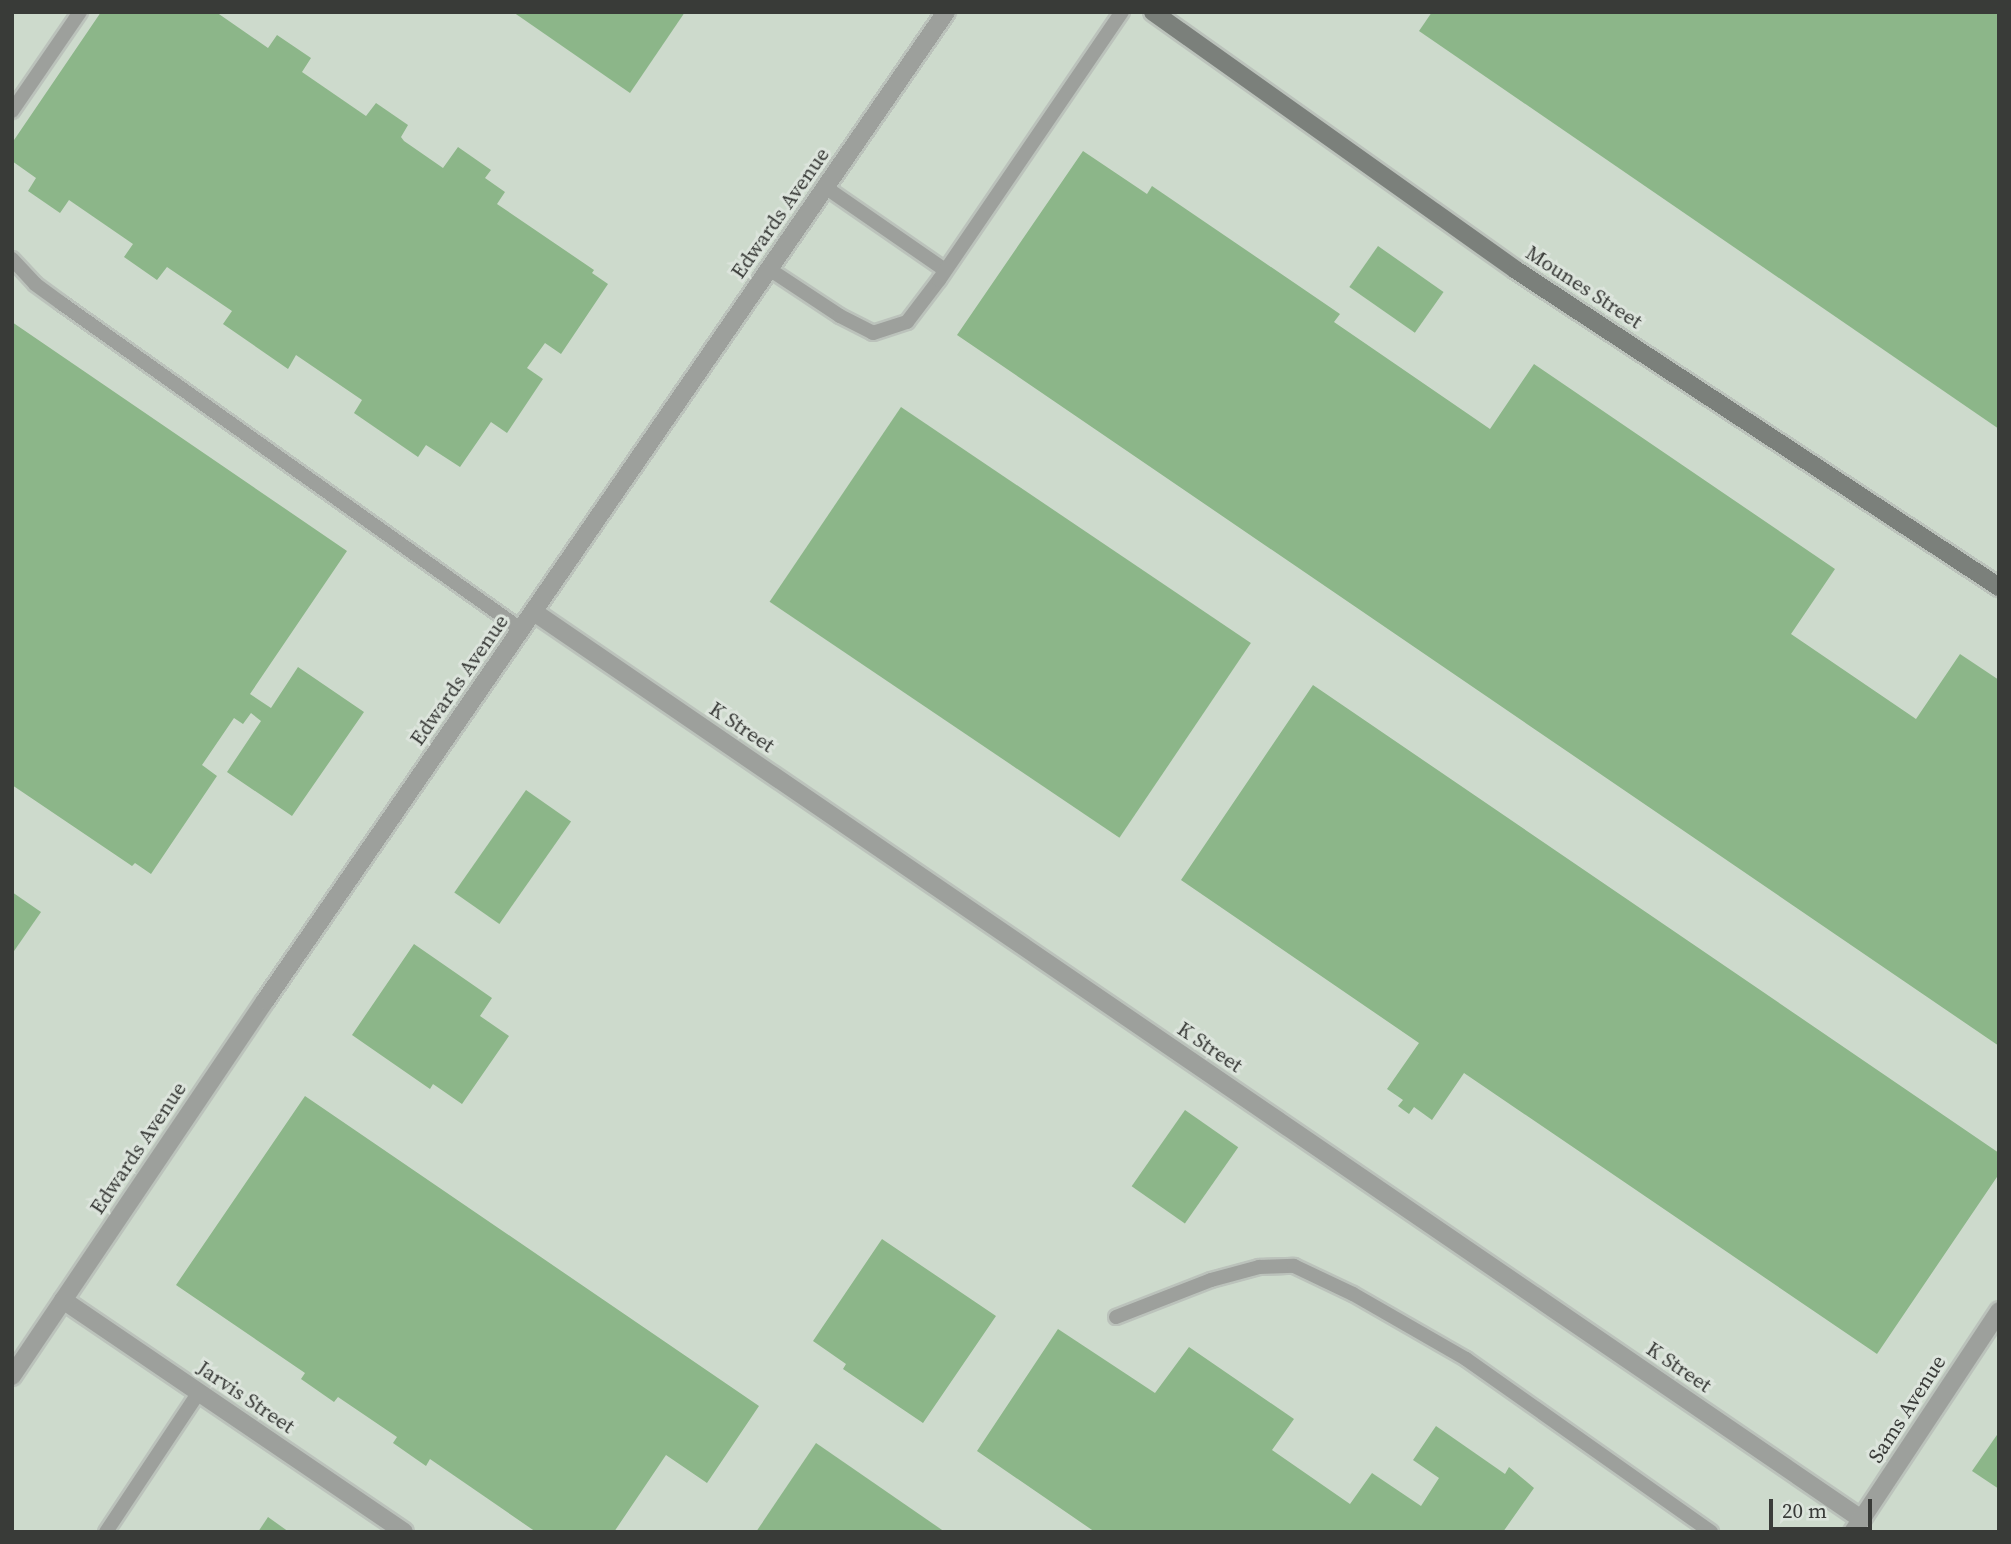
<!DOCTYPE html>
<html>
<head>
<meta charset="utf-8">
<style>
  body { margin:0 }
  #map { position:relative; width:2011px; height:1544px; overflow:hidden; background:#dce4dc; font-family:"Source Serif 4",serif }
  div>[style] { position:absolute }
  .built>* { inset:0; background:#cddacc; transform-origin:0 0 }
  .building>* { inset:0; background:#8cb689; transform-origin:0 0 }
  .roads { filter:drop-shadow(2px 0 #bbc2bb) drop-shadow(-2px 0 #bbc2bb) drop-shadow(0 2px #bbc2bb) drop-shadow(0 -2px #bbc2bb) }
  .service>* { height:14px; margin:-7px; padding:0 7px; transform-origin:7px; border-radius:7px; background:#9da09c }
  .minor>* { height:18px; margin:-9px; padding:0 9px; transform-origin:9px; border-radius:9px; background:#9da09c }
  .tertiary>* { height:18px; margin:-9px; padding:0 9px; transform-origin:9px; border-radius:9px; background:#9da09c }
  .secondary>* { height:18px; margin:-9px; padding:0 9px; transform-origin:9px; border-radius:9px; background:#7b807b }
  span { translate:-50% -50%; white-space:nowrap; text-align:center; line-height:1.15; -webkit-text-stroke:6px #dce4dc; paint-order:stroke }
  .street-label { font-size:21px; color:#393b38 }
  .frame { position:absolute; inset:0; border:14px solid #393b38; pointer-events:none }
  .scale { position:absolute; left:1769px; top:1499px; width:103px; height:32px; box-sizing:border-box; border:4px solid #393b38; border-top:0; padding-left:9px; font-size:21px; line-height:24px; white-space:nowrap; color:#393b38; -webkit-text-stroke:5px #dce4dc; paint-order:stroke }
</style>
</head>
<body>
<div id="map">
  <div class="built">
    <i style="left:12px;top:12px;width:1987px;height:1520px"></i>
  </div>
  <div class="building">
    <i style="clip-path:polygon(101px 12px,216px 12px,268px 48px,277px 35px,311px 58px,302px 72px,366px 116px,376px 103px,408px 125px,401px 137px,404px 141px,443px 168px,458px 147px,491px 170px,485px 178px,505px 192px,497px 204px,594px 270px,592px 273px,608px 284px,561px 354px,545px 343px,527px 368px,543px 379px,507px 433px,491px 422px,460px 467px,426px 445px,418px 457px,354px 413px,362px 400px,296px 355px,288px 369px,223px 324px,232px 311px,167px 267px,157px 280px,124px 257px,133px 244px,69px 200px,60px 213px,28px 191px,36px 178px,12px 161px,12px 143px)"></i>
    <i style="clip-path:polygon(513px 12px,685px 12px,630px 93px)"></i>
    <i style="clip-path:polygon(1432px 12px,1999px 12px,1999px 429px,1419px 31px)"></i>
    <i style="clip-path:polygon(1083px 151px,1147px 194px,1152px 186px,1340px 314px,1334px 322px,1490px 429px,1534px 364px,1835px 569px,1791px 634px,1916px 719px,1960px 654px,1999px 680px,1999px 1046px,957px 335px)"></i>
    <i style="left:1378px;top:246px;width:80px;height:50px;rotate:35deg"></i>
    <i style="clip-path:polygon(12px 322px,347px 551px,250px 694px,271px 708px,298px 667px,364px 712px,292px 816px,227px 772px,261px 721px,251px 713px,243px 724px,234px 718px,202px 765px,217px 776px,151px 874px,135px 863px,132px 866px,12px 785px)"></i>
    <i style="left:901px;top:407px;width:422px;height:235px;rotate:34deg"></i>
    <i style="clip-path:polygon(1313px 685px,1999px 1153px,1999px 1174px,1877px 1354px,1464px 1073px,1432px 1120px,1414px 1107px,1409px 1114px,1398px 1106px,1403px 1100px,1387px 1089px,1419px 1043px,1181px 880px)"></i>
    <i style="left:526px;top:790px;width:55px;height:125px;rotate:35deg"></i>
    <i style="clip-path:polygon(12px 892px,41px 912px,12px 954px)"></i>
    <i style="clip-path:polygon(414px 944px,492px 998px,480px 1016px,509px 1036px,462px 1104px,433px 1084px,430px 1089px,352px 1035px)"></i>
    <i style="clip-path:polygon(305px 1096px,759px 1406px,707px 1483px,666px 1455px,614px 1532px,536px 1532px,430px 1459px,426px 1466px,393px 1443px,397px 1437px,338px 1397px,334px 1402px,301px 1379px,305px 1373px,176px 1285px)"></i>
    <i style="left:1185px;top:1110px;width:65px;height:93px;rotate:35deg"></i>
    <i style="clip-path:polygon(882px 1239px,996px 1316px,923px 1423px,843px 1369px,846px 1364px,813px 1341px)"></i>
    <i style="clip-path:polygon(1058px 1329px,1155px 1393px,1189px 1347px,1294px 1419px,1272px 1450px,1350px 1504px,1372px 1473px,1421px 1506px,1439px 1478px,1413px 1460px,1436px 1426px,1505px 1474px,1509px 1467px,1534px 1488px,1503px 1532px,1095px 1532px,977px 1451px)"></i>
    <i style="clip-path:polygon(1999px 1432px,1999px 1489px,1972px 1471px)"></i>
    <i style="clip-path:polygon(816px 1443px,945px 1532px,756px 1532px)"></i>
    <i style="clip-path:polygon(268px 1517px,289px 1532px,258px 1532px)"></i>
  </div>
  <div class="roads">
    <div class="service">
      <i style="left:12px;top:111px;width:120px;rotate:-55.5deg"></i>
      <i style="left:825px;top:187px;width:146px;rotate:34.7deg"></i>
      <i style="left:12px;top:259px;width:34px;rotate:47deg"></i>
      <i style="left:35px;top:284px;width:32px;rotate:36deg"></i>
      <i style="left:61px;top:303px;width:565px;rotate:35.35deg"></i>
      <i style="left:769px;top:269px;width:85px;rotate:33.5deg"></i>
      <i style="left:840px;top:316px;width:37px;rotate:27deg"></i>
      <i style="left:873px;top:333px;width:36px;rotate:-18deg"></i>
      <i style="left:907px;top:322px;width:53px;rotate:-52.7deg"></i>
      <i style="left:939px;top:280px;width:325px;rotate:-55.7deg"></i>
      <i style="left:1116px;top:1317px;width:102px;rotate:-21.3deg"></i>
      <i style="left:1211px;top:1280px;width:50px;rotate:-15.2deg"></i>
      <i style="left:1259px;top:1267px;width:35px;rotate:-2deg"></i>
      <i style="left:1294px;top:1266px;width:65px;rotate:25.4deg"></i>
      <i style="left:1353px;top:1294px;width:130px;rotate:29.9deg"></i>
      <i style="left:1466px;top:1359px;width:300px;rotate:35.2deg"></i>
      <i style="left:106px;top:1532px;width:168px;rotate:-56.4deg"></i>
    </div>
    <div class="minor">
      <i style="left:534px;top:612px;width:1607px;rotate:34.35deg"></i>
      <i style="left:63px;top:1300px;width:412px;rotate:34.2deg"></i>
      <i style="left:1853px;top:1532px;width:265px;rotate:-56.5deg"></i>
    </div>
    <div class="tertiary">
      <i style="left:12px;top:1376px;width:452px;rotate:-56deg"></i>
      <i style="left:265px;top:1001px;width:1201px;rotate:-55.45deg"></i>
    </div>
    <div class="secondary">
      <i style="left:1153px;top:12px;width:445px;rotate:35.4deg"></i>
      <i style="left:1516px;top:270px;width:578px;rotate:33.28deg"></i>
    </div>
  </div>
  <div class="street-label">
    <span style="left:780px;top:213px;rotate:-55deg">Edwards Avenue</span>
    <span style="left:1584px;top:287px;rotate:33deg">Mounes Street</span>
    <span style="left:459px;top:680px;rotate:-55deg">Edwards Avenue</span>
    <span style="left:742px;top:727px;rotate:34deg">K Street</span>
    <span style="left:1210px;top:1047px;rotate:34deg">K Street</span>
    <span style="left:138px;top:1148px;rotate:-56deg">Edwards Avenue</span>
    <span style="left:1679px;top:1367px;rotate:34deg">K Street</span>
    <span style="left:246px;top:1397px;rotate:34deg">Jarvis Street</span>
    <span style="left:1907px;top:1409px;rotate:-57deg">Sams Avenue</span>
  </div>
  <div class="frame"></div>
  <div class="scale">20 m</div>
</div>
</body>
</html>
